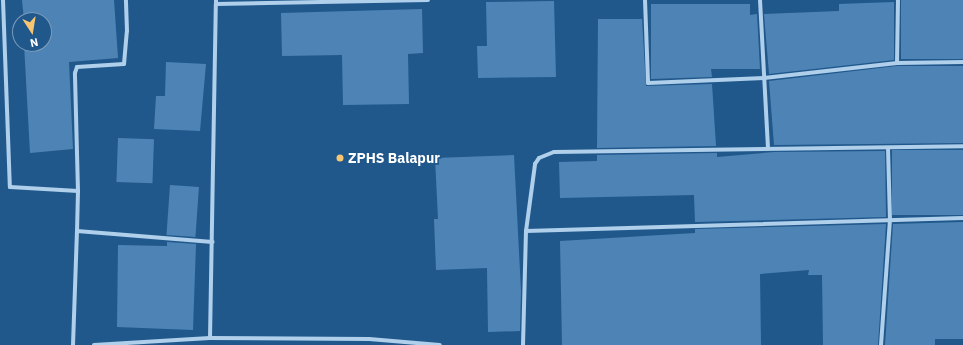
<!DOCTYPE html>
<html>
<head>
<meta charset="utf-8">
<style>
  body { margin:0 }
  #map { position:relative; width:963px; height:345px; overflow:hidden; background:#21588c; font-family:"IBM Plex Sans",sans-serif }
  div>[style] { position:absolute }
  .building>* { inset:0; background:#4e84b5; transform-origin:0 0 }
  .street>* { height:4px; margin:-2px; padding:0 2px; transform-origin:2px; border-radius:2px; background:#afcfeb }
  .dots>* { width:11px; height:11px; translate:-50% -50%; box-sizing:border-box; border:2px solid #21588c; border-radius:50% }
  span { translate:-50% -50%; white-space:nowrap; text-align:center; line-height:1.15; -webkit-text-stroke:3.5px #21588c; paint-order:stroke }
  .poi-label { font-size:14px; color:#fff; font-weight:700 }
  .left { translate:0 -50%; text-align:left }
  .north { position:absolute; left:12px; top:12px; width:40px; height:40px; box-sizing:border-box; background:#21588c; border:1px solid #7a9bba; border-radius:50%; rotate:168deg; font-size:11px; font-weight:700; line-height:16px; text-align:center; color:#fff }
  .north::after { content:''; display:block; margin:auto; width:14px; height:18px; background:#f8c670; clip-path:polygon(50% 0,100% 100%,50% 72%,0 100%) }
</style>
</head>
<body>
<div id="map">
  <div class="building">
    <i style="clip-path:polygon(22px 0,114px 0,118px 58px,69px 62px,73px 149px,30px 153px,24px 44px,44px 44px,44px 20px,24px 20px)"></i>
    <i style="left:901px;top:0;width:62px;height:59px"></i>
    <i style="clip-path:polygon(554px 1px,556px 77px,478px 78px,477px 46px,487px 46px,486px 2px)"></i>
    <i style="clip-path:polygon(894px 2px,894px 60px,769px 74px,764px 14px,839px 11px,839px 4px)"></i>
    <i style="clip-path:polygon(651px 4px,750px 4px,750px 15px,757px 14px,760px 69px,711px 69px,712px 77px,651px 79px)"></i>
    <i style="clip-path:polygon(422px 9px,423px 53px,408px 54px,409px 104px,343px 105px,342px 55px,282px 56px,281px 13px)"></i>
    <i style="clip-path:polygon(598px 19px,642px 19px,646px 86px,712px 84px,716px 146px,597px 148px)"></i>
    <i style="clip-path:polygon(166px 62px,206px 64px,200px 131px,154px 129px,156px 96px,165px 96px)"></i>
    <i style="clip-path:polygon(897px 66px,963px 66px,963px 143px,774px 145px,769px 81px)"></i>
    <i style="left:118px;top:138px;width:36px;height:44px;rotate:2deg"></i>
    <i style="left:963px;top:150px;width:65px;height:71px;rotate:90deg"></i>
    <i style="clip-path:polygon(885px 151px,886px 217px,695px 222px,694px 195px,560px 198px,559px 162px,597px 161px,597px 155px,717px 153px,717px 157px,774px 152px)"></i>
    <i style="clip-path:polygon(514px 155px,521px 291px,520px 331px,488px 332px,487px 268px,436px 270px,434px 219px,438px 219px,435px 158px)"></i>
    <i style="left:170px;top:185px;width:29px;height:50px;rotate:4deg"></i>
    <i style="clip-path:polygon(963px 222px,963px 339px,935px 339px,935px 345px,885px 345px,893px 224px)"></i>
    <i style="clip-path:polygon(886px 224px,878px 345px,823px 345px,822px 275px,808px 275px,809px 270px,760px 274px,761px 345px,562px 345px,560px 241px,695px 233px,695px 229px)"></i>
    <i style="clip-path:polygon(167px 242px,196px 244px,193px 330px,117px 327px,118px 245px,167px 246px)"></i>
  </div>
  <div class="street">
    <i style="left:3px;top:0;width:187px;rotate:87.9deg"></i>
    <i style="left:10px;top:187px;width:68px;rotate:3.4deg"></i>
    <i style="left:78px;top:191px;width:40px;rotate:91.4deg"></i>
    <i style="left:77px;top:231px;width:136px;rotate:4.6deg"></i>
    <i style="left:216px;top:0;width:4px;rotate:90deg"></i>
    <i style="left:216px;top:4px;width:212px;rotate:-1.1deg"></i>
    <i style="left:645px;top:0;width:83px;rotate:87.9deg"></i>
    <i style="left:648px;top:83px;width:116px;rotate:-2.5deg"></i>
    <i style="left:764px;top:78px;width:134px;rotate:-6.4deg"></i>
    <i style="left:897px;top:63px;width:66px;rotate:-0.9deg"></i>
    <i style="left:760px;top:0;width:147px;rotate:86.9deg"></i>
    <i style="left:897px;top:63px;width:63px;rotate:-89.1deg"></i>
    <i style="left:78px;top:191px;width:118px;rotate:-91.5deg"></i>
    <i style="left:75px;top:73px;width:6px;rotate:-72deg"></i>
    <i style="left:77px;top:67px;width:47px;rotate:-3.7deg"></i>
    <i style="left:124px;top:64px;width:33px;rotate:-85deg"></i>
    <i style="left:127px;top:31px;width:31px;rotate:-92deg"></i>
    <i style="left:526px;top:231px;width:68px;rotate:-82.3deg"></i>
    <i style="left:535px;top:164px;width:7px;rotate:-56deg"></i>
    <i style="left:539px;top:158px;width:16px;rotate:-22deg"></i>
    <i style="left:554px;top:152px;width:409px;rotate:-0.8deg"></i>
    <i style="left:210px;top:338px;width:334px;rotate:-89deg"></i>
    <i style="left:73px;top:345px;width:114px;rotate:-88deg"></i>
    <i style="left:94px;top:345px;width:116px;rotate:-3.5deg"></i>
    <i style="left:210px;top:338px;width:159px;rotate:0.4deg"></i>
    <i style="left:369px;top:339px;width:71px;rotate:4.8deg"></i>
    <i style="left:523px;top:345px;width:114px;rotate:-88.5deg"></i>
    <i style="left:526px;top:231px;width:437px;rotate:-1.7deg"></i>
    <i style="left:881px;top:345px;width:125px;rotate:-85.9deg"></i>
    <i style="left:890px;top:220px;width:72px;rotate:-91.6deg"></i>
  </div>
  <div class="dots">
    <i style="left:340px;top:158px;background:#f8c670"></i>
  </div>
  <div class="poi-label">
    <span class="left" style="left:348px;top:158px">ZPHS Balapur</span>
  </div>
  <div class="north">N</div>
</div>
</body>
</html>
